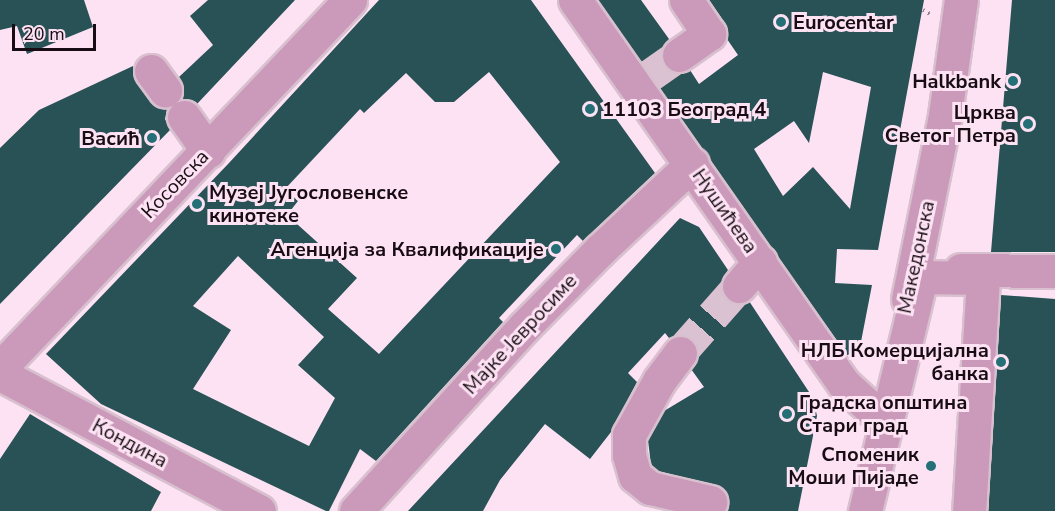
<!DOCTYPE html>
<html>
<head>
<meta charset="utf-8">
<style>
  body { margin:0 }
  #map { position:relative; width:1055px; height:511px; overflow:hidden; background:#fde2f3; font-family:"Nunito Sans",sans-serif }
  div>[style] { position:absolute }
  .building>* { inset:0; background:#285256 }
  .minor-tunnel>* { height:33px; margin-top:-16.5px; transform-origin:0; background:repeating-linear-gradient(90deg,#dbc2d2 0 33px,transparent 0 49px) }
  .path>* { height:4px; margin-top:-2px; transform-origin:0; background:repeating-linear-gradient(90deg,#96828f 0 1.5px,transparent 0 6px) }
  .roads { filter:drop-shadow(2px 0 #d8c0cf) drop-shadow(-2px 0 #d8c0cf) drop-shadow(0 2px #d8c0cf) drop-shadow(0 -2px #d8c0cf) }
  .minor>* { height:33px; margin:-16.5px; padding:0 16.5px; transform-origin:16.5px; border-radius:16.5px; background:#cb9aba }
  .dots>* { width:16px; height:16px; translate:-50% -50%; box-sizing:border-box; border:3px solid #fde2f3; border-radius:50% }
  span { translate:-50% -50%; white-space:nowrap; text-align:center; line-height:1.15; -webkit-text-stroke:6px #fde2f3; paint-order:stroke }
  .poi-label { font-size:20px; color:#180d15; font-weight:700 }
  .left { translate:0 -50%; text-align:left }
  .right { translate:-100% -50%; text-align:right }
  .street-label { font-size:20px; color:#180d15 }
  .scale { position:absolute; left:12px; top:24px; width:84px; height:27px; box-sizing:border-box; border:3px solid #180d15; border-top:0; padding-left:8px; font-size:18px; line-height:21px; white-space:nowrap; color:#180d15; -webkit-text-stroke:4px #fde2f3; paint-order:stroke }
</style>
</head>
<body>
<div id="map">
  <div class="building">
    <i style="clip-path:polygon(0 0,84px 0,93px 27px,27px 54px,17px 26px,0 30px)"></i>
    <i style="clip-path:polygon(208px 0,295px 0,197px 104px,181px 99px,183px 87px,179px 77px,213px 45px,190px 16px)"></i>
    <i style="clip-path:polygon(evenodd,379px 0,531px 0,655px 173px,583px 241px,577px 235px,499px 318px,503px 322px,376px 461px,360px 449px,329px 511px,326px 511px,101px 404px,46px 354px,229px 163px,379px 0,489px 72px,560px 162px,379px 354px,328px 309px,357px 278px,287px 215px,298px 201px,285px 189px,360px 109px,364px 113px,406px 73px,435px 102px,454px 102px,489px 72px,379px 0,238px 256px,324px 337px,298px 365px,335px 398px,309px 446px,193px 389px,231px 330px,193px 306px,238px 256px)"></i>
    <i style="clip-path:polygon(evenodd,598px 0,641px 0,669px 39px,662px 48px,660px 56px,663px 65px,672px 72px,681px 74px,690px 70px,699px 84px,738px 55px,727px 39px,725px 23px,709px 0,924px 0,878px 250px,837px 249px,835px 283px,872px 285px,859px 352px,847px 355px,598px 0,823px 72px,871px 87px,850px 209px,813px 167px,783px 196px,754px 149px,794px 121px,809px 143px,823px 72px)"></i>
    <i style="clip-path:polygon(1012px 0,1055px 0,1055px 252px,991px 252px)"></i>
    <i style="clip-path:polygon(133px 66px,136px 82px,151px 103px,167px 109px,165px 119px,170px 130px,0 304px,0 148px,39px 110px)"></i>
    <i style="clip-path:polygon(680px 218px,699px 227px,728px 270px,721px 283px,722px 293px,726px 300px,736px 304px,749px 301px,813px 398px,817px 416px,798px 511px,726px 511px,728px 497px,722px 488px,658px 471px,651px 465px,648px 440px,664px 411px,704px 387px,691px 369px,698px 356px,697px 345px,691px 338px,683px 335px,669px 338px,665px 333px,628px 373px,637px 382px,611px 432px,590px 459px,545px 424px,500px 480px,483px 511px,408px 511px)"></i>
    <i style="clip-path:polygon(1001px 295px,1055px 299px,1055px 511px,988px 511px)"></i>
    <i style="clip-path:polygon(30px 414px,161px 492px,151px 511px,0 511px,0 459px)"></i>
  </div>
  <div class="minor-tunnel">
    <i style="left:649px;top:76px;width:37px;rotate:-35deg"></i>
    <i style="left:680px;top:353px;width:89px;rotate:-48.6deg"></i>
  </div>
  <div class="path">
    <i style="left:923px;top:10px;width:8px;rotate:30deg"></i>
    <i style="left:991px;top:146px;width:9px"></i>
  </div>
  <div class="roads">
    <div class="minor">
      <i style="left:575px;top:0;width:469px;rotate:55deg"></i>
      <i style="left:844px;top:384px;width:49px;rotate:42.5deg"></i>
      <i style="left:679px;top:55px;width:37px;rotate:-35deg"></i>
      <i style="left:709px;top:34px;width:41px;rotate:-124.1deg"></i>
      <i style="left:151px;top:71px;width:24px;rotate:54deg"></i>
      <i style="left:184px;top:117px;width:42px;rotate:54.8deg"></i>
      <i style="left:961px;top:270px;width:94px;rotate:0.6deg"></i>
      <i style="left:739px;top:286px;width:32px;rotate:-49deg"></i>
      <i style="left:908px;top:299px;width:188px;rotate:-78.6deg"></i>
      <i style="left:945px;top:115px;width:116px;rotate:-82.1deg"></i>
      <i style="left:680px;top:353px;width:35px;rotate:127deg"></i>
      <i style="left:659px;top:381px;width:62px;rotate:119.1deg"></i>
      <i style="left:629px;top:435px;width:20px;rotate:90deg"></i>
      <i style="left:629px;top:455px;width:22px;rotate:74deg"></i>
      <i style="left:635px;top:476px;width:19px;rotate:39deg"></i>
      <i style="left:650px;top:488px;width:62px;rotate:13.1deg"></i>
      <i style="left:0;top:368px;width:508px;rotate:-46.44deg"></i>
      <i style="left:0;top:374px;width:293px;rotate:27.9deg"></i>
      <i style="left:356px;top:511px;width:249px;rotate:-47.6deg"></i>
      <i style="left:524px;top:327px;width:108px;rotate:-45.4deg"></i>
      <i style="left:600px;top:250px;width:126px;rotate:-43.1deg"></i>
      <i style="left:865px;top:511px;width:241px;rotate:-76.5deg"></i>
      <i style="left:921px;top:277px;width:62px;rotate:0.9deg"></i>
      <i style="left:983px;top:278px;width:233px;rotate:93.4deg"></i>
    </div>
  </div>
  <div class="dots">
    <i style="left:781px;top:22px;background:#256f76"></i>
    <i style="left:1013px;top:81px;background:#256f76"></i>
    <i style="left:590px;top:109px;background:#256f76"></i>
    <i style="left:1028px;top:124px;background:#256f76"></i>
    <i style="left:152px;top:138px;background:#256f76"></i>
    <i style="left:197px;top:204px;background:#256f76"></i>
    <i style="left:556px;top:249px;background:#256f76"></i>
    <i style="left:1001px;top:362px;background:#256f76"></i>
    <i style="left:787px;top:414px;background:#256f76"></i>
    <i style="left:931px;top:466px;background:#256f76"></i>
  </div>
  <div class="poi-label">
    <span class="left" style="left:793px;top:22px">Eurocentar</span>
    <span class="right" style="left:1001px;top:81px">Halkbank</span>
    <span class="left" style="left:602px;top:109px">11103 Београд 4</span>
    <span class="right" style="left:1016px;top:124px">Црква<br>Светог Петра</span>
    <span class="right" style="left:140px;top:138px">Васић</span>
    <span class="left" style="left:209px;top:204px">Музеј Југословенске<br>кинотеке</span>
    <span class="right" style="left:544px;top:249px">Агенција за Квалификације</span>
    <span class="right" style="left:989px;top:362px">НЛБ Комерцијална<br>банка</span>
    <span class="left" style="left:799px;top:414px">Градска општина<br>Стари град</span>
    <span class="right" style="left:919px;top:466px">Споменик<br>Моши Пијаде</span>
  </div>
  <div class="street-label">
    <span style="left:175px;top:184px;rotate:-46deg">Косовска</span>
    <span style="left:725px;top:211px;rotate:55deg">Нушићева</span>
    <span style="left:916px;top:257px;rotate:-78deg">Македонска</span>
    <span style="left:520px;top:334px;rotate:-47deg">Мајке Јевросиме</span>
    <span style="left:130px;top:443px;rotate:28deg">Кондина</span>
  </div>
  <div class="scale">20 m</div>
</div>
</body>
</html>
